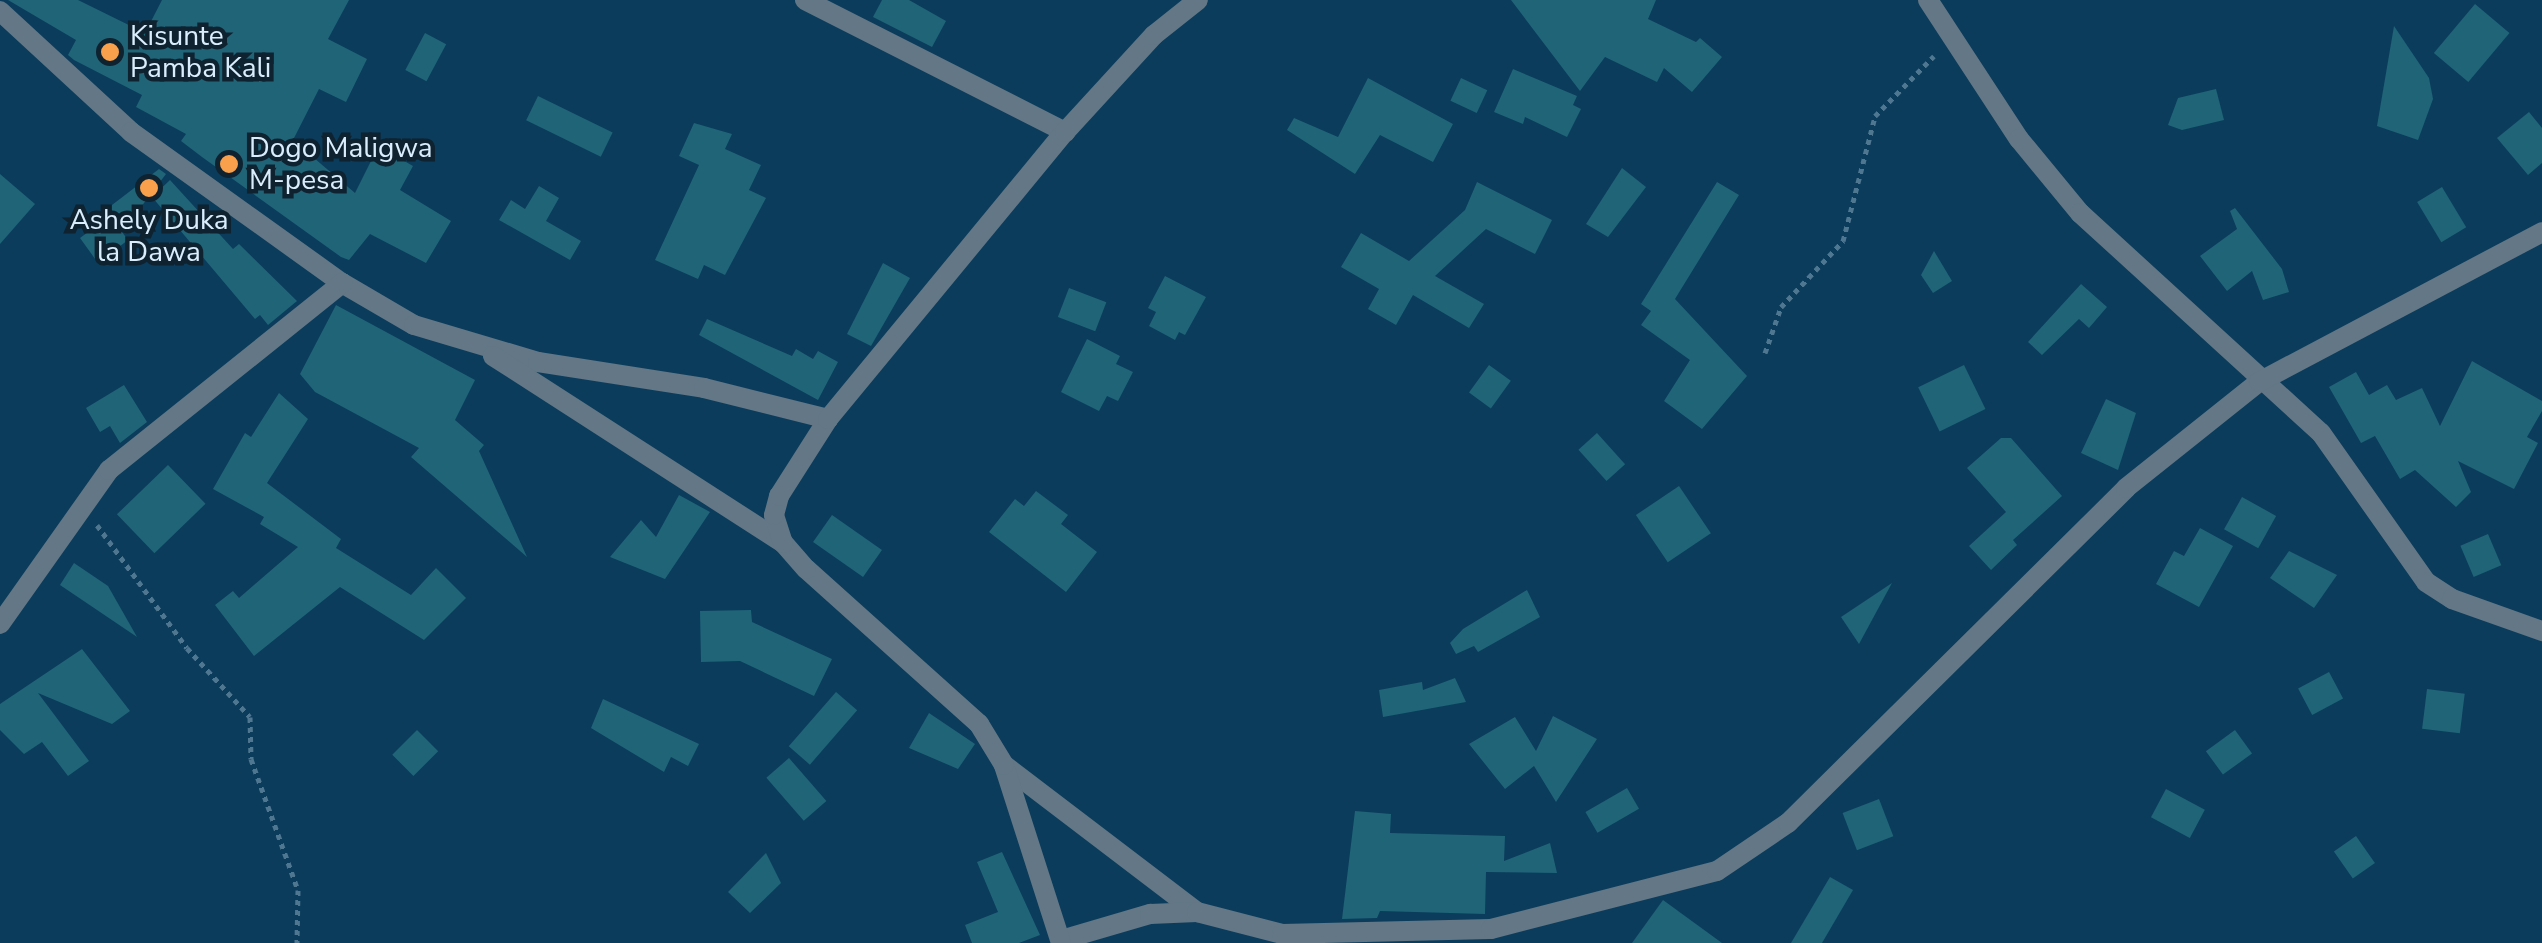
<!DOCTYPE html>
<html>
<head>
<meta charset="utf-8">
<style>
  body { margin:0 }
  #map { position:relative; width:2542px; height:943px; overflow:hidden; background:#0b3c5b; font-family:"Nunito Sans",sans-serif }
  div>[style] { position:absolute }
  .building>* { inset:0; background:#206478; transform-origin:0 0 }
  .path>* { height:5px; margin-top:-2.5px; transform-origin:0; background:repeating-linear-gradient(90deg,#507791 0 5px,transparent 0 10px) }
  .street>* { height:20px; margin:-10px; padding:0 10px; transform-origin:10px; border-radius:10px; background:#637786 }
  .dots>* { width:28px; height:28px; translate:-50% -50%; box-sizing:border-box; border:5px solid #0f2230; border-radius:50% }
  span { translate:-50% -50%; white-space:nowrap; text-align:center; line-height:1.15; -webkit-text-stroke:9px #0f2230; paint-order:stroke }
  .poi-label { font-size:28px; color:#daedfd }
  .left { translate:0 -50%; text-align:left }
</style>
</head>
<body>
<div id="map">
  <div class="building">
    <i style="clip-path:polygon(8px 0,78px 0,145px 33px,162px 0,349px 0,328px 39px,367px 59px,346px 102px,319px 89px,293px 140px,355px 193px,372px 159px,386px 167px,392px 154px,413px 166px,400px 190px,451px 221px,426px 263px,370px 234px,349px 260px,341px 257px,202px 157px,181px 141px,186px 134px,136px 107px,142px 95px,74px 60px,68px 55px,76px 40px)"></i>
    <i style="clip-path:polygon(882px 0,909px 0,946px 21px,932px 47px,873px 17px)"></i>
    <i style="clip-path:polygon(1511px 0,1656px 0,1648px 19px,1696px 42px,1700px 38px,1722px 57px,1692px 92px,1664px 68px,1657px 82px,1605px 57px,1580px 91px)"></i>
    <i style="left:2475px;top:4px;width:45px;height:64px;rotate:40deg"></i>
    <i style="clip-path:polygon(2394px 26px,2429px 78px,2433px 99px,2418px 140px,2377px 126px)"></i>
    <i style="left:425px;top:33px;width:24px;height:42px;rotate:28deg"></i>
    <i style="clip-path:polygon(1513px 69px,1577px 96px,1573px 105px,1581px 109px,1567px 137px,1525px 117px,1523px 124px,1494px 112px)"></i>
    <i style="clip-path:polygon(1368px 78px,1453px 124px,1433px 162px,1380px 135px,1355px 174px,1287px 130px,1294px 118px,1338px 137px)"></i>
    <i style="left:1461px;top:78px;width:29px;height:25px;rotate:25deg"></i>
    <i style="clip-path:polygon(2216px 89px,2224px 120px,2182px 130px,2168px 125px,2178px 98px)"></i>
    <i style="left:538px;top:96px;width:83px;height:27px;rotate:26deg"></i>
    <i style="clip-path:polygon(2529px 112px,2542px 128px,2542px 163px,2528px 175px,2497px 138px)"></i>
    <i style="clip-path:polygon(694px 123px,732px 134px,725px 149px,761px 165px,749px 190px,766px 198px,725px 275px,704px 265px,698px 279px,655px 260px,699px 165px,679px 156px)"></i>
    <i style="clip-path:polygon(1622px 168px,1646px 187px,1608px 237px,1586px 224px)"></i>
    <i style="clip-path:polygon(159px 169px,166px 174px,122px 232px,128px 240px,98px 263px,80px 238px,99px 224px,95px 218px)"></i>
    <i style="clip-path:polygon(0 174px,35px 204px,0 244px)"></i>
    <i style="clip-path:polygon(170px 180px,233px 249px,239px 244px,297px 301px,268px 325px,260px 315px,255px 319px,152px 197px)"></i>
    <i style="clip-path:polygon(1477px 182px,1552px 220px,1535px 254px,1486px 229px,1435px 276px,1484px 304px,1469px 328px,1413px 295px,1396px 325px,1368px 309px,1379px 289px,1341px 267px,1361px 233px,1409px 261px,1465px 210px)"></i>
    <i style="clip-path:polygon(1717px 182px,1739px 195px,1675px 299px,1747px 376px,1702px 429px,1664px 401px,1690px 360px,1641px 325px,1651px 311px,1641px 304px)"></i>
    <i style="clip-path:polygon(539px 186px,559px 198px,546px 221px,581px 241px,570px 260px,499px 220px,511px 200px,525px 209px)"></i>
    <i style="left:2442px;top:187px;width:47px;height:29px;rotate:59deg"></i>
    <i style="clip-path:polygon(2235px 208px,2282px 269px,2289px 292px,2263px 300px,2252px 271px,2227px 291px,2200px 256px,2237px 229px,2230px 211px)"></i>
    <i style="clip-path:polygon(1934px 251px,1952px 281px,1933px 293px,1921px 275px)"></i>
    <i style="clip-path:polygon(883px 263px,910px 278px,871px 346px,847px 334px)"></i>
    <i style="clip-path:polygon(1165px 276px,1206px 297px,1185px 335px,1179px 332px,1175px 340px,1149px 326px,1156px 312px,1148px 308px)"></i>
    <i style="clip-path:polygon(2081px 284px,2107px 307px,2089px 328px,2079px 319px,2042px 355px,2028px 342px)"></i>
    <i style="left:1069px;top:288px;width:40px;height:31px;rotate:21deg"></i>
    <i style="clip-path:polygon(336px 305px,475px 380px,455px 420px,484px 445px,479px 451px,527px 557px,411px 457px,419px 448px,315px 392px,300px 374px)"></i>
    <i style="clip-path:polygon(707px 319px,792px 356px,796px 349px,813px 359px,818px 351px,838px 362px,818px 400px,699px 335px)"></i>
    <i style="clip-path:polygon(1087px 339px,1120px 356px,1116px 364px,1133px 372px,1118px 401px,1107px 396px,1099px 411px,1061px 392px)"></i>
    <i style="clip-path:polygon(2472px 361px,2542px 401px,2542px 411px,2527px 437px,2538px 443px,2514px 489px,2458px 461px,2471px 492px,2456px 507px,2415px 470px,2400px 479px,2375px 436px,2361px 443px,2329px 387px,2356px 372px,2369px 395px,2387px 385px,2396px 400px,2422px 388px,2440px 426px)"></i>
    <i style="left:1489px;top:365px;width:27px;height:34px;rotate:36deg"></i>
    <i style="left:1964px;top:365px;width:49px;height:51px;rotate:64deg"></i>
    <i style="clip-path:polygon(124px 385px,147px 422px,120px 443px,110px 426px,100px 432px,86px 408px)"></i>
    <i style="clip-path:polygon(279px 393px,308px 419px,267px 483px,341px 539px,336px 548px,411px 595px,436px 568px,466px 598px,424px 640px,340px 587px,254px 656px,215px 605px,233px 591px,239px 598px,298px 547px,260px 524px,264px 517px,213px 489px,245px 433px,251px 437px)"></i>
    <i style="clip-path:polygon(2106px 399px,2136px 413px,2118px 470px,2081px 453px)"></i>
    <i style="left:1597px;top:433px;width:42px;height:25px;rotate:48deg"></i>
    <i style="clip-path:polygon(2001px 438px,2011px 438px,2062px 496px,2013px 540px,2017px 545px,1991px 570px,1969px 546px,2006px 512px,1967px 468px)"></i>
    <i style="left:168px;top:465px;width:54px;height:71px;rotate:46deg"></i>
    <i style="left:1679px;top:486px;width:57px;height:52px;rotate:56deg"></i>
    <i style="clip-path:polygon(1036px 491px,1068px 515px,1061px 524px,1097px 552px,1066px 592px,989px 532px,1015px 499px,1024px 506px)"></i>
    <i style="clip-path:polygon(679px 495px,710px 512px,665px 579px,610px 557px,641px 520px,656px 537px)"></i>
    <i style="left:2242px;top:497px;width:39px;height:37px;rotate:29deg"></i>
    <i style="left:832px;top:515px;width:61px;height:33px;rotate:35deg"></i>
    <i style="clip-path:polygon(2200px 528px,2233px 546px,2199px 607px,2156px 584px,2174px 551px,2184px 556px)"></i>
    <i style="left:2488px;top:534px;width:34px;height:30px;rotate:67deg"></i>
    <i style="clip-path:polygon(2289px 551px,2337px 575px,2314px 608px,2270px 578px)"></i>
    <i style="clip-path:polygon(74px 563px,108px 586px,137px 637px,60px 585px)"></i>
    <i style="clip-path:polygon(1892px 583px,1859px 644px,1841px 617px)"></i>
    <i style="clip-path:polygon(1527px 590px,1540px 617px,1478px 652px,1474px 646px,1456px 654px,1450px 643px,1463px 629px)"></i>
    <i style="clip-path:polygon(751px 610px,752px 622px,832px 659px,814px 696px,740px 661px,701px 662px,700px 611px)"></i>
    <i style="clip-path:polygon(82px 649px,130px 711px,112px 724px,38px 693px,89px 761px,68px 776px,42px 742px,24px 754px,0 730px,0 704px)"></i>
    <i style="left:2329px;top:672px;width:30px;height:35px;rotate:62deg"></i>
    <i style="clip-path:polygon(1455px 678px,1466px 702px,1383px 717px,1379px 690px,1422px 682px,1423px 690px)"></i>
    <i style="left:2427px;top:689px;width:38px;height:40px;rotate:7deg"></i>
    <i style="left:836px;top:692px;width:28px;height:72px;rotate:41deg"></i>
    <i style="clip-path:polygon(603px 699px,699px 744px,688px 766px,671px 757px,664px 772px,591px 728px)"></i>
    <i style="clip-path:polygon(929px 713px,975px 744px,958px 769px,909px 748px)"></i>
    <i style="clip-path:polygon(1553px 716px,1597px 739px,1556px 802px,1534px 766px,1505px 789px,1469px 744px,1515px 717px,1536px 751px)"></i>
    <i style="left:417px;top:730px;width:30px;height:35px;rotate:45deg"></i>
    <i style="left:2235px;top:730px;width:29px;height:36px;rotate:54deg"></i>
    <i style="left:789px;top:758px;width:57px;height:30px;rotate:49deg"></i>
    <i style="left:1627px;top:788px;width:24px;height:48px;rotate:60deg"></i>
    <i style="left:2166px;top:789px;width:44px;height:32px;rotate:28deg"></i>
    <i style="left:1879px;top:799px;width:40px;height:39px;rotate:69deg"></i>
    <i style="clip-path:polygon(1355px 811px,1391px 814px,1390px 833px,1505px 836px,1504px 861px,1550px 843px,1557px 873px,1486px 872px,1485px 914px,1380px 911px,1377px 918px,1342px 919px)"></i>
    <i style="left:2356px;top:836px;width:33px;height:27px;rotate:55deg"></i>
    <i style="clip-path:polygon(1002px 852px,1040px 935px,1019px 943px,972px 943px,965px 925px,998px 912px,977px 862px)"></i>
    <i style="clip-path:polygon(766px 853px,781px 883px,750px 913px,728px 892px)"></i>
    <i style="clip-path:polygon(1830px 877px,1853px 890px,1822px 943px,1791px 943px)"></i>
    <i style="clip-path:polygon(1663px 900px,1722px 943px,1632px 943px)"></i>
  </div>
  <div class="path">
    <i style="left:1765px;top:353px;width:49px;rotate:-70.8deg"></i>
    <i style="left:1781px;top:307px;width:91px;rotate:-46.8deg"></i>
    <i style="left:1843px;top:241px;width:129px;rotate:-75.6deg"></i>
    <i style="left:1875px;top:116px;width:84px;rotate:-45.5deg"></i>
    <i style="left:97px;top:525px;width:152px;rotate:53.8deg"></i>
    <i style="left:187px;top:648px;width:93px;rotate:47.6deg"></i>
    <i style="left:250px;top:717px;width:42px;rotate:88.6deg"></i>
    <i style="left:251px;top:759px;width:139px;rotate:70.3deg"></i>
    <i style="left:298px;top:890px;width:53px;rotate:91.1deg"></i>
  </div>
  <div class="street">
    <i style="left:805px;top:0;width:292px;rotate:26.9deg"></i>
    <i style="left:1928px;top:0;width:166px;rotate:56.8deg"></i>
    <i style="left:2019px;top:139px;width:96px;rotate:50.5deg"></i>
    <i style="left:2080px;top:213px;width:326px;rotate:42.4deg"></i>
    <i style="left:2321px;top:433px;width:182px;rotate:54.8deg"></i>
    <i style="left:2426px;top:582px;width:31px;rotate:33deg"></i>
    <i style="left:2452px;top:599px;width:96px;rotate:19.6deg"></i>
    <i style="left:0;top:11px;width:178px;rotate:42.7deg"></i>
    <i style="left:131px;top:132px;width:259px;rotate:35.6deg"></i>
    <i style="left:342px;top:283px;width:83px;rotate:30.3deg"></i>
    <i style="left:414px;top:325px;width:129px;rotate:16.6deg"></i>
    <i style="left:538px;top:362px;width:168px;rotate:8.9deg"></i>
    <i style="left:704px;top:388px;width:128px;rotate:14deg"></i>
    <i style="left:493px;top:356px;width:345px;rotate:32.8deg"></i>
    <i style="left:0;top:624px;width:189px;rotate:-54.7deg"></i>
    <i style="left:109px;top:470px;width:299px;rotate:-38.7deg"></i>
    <i style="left:1004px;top:765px;width:243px;rotate:37.3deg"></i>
    <i style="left:1061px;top:940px;width:93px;rotate:-16.3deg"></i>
    <i style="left:1150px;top:914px;width:47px;rotate:-2.4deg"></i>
    <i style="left:1197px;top:912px;width:88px;rotate:14.5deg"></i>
    <i style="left:1282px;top:934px;width:209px;rotate:-1.4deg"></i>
    <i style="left:1491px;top:929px;width:233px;rotate:-14.4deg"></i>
    <i style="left:1717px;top:871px;width:86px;rotate:-34.1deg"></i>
    <i style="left:1788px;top:823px;width:476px;rotate:-44.7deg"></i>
    <i style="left:2126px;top:488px;width:170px;rotate:-38.6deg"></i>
    <i style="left:2259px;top:382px;width:320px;rotate:-27.9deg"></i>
    <i style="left:1061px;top:943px;width:187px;rotate:-107.8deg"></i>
    <i style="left:1004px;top:765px;width:48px;rotate:-121.4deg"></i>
    <i style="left:979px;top:724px;width:232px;rotate:-138.1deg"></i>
    <i style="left:806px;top:569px;width:35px;rotate:-131deg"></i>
    <i style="left:783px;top:543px;width:29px;rotate:-108deg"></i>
    <i style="left:774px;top:515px;width:20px;rotate:-75deg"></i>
    <i style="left:779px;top:496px;width:91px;rotate:-57.5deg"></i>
    <i style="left:828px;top:419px;width:372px;rotate:-50.5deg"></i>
    <i style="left:1065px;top:132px;width:132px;rotate:-47.5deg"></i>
    <i style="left:1154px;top:35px;width:56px;rotate:-38.5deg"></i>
  </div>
  <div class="dots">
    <i style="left:110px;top:52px;background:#f8a04b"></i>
    <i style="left:229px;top:164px;background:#f8a04b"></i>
    <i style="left:149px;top:188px;background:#f8a04b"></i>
  </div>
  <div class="poi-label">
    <span class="left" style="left:130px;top:52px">Kisunte<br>Pamba Kali</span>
    <span class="left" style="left:249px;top:164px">Dogo Maligwa<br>M-pesa</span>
    <span style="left:149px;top:236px">Ashely Duka<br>la Dawa</span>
  </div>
</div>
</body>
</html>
